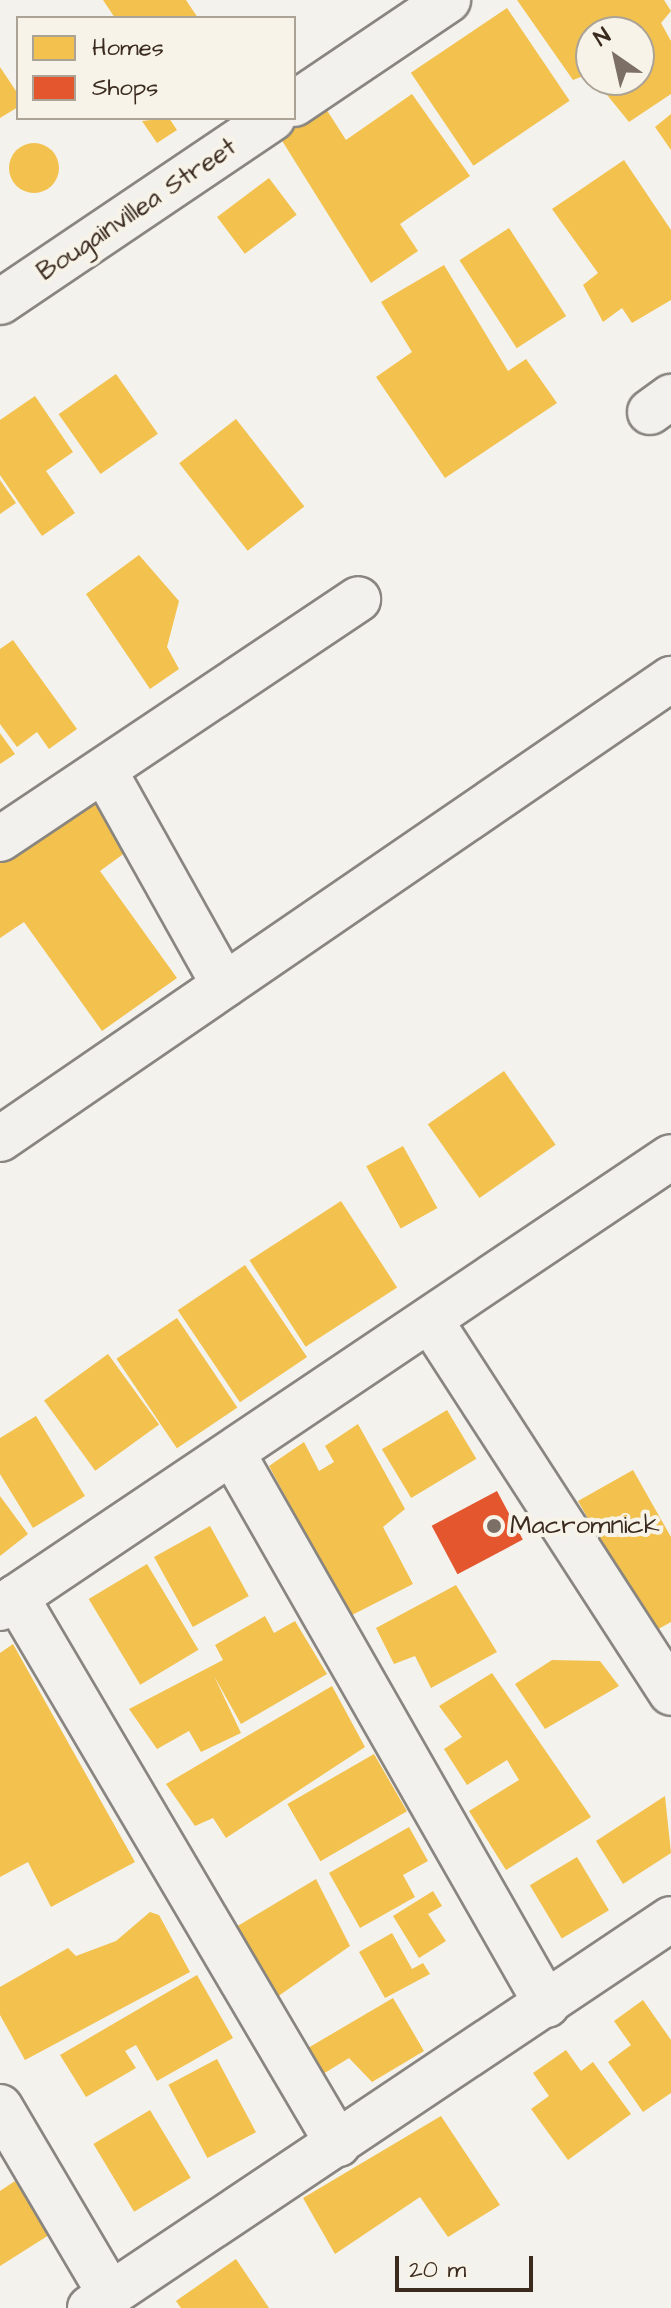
<!DOCTYPE html>
<html>
<head>
<meta charset="utf-8">
<style>
  body { margin:0 }
  #map { position:relative; width:671px; height:2308px; overflow:hidden; background:#f4f2ec; font-family:"Architects Daughter",sans-serif }
  div>[style] { position:absolute }
  .homes>* { inset:0; background:#f2c14e; transform-origin:0 0 }
  .round { border-radius:50% }
  .shops>* { inset:0; background:#e4572e; transform-origin:0 0 }
  .roads { filter:drop-shadow(2px 0 #898580) drop-shadow(-2px 0 #898580) drop-shadow(0 2px #898580) drop-shadow(0 -2px #898580) }
  .minor>* { height:44px; margin:-22px; padding:0 22px; transform-origin:22px; border-radius:22px; background:#f2f1ed }
  .dots>* { width:22px; height:22px; translate:-50% -50%; box-sizing:border-box; border:4px solid #f7f3e8; border-radius:50% }
  span { translate:-50% -50%; white-space:nowrap; text-align:center; line-height:1.15; -webkit-text-stroke:8px #f7f3e8; paint-order:stroke }
  .street-label { font-size:26px; color:#3b2a1e }
  .poi-label { font-size:26px; color:#3b2a1e }
  .left { translate:0 -50%; text-align:left }
  .legend { position:absolute; left:16px; top:16px; width:280px; height:104px; box-sizing:border-box; background:#f7f3e8; border:2px solid #aca397; margin:0; padding:10px 14px; list-style:none; font-size:24px; color:#3b2a1e }
  .legend li { display:flex; align-items:center; gap:16px; height:40px }
  .legend b { width:40px; border:2px solid #aca397 }
  .north { position:absolute; left:575px; top:16px; width:80px; height:80px; box-sizing:border-box; background:#f7f3e8; border:2px solid #aca397; border-radius:50%; rotate:326deg; font-size:22px; font-weight:700; line-height:32px; text-align:center; color:#3b2a1e }
  .north::after { content:''; display:block; margin:auto; width:28px; height:36px; background:#7c7066; clip-path:polygon(50% 0,100% 100%,50% 72%,0 100%) }
  .scale { position:absolute; left:395px; top:2256px; width:138px; height:36px; box-sizing:border-box; border:4px solid #3b2a1e; border-top:0; padding-left:10px; font-size:24px; line-height:28px; white-space:nowrap; color:#3b2a1e; -webkit-text-stroke:6px #f7f3e8; paint-order:stroke }
</style>
</head>
<body>
<div id="map">
  <div class="homes">
    <i style="clip-path:polygon(103px 0,186px 0,198px 18px,115px 18px)"></i>
    <i style="clip-path:polygon(517px 0,664px 0,671px 11px,661px 23px,671px 41px,671px 94px,629px 122px,595px 80px,639px 80px,639px 32px,591px 32px,591px 73px,573px 80px)"></i>
    <i style="left:507px;top:8px;width:112px;height:116px;rotate:56deg"></i>
    <i style="clip-path:polygon(0 67px,18px 94px,18px 107px,0 118px)"></i>
    <i style="clip-path:polygon(412px 94px,470px 176px,400px 224px,418px 251px,371px 283px,276px 131px,321px 101px,346px 140px)"></i>
    <i style="clip-path:polygon(671px 114px,671px 150px,655px 127px)"></i>
    <i style="clip-path:polygon(169px 118px,177px 130px,157px 143px,142px 121px)"></i>
    <i class="round" style="left:9px;top:143px;width:50px;height:50px"></i>
    <i style="clip-path:polygon(624px 160px,671px 230px,671px 300px,632px 323px,622px 308px,603px 322px,583px 285px,598px 273px,552px 209px)"></i>
    <i style="left:269px;top:178px;width:46px;height:65px;rotate:53deg"></i>
    <i style="left:509px;top:228px;width:105px;height:59px;rotate:57deg"></i>
    <i style="clip-path:polygon(444px 265px,508px 371px,526px 359px,557px 403px,445px 478px,376px 377px,412px 352px,381px 302px)"></i>
    <i style="left:116px;top:374px;width:73px;height:70px;rotate:55deg"></i>
    <i style="clip-path:polygon(35px 396px,73px 452px,46px 471px,75px 513px,42px 536px,0 475px,0 420px)"></i>
    <i style="left:236px;top:419px;width:111px;height:72px;rotate:52deg"></i>
    <i style="clip-path:polygon(0 480px,16px 503px,0 514px)"></i>
    <i style="clip-path:polygon(139px 555px,179px 601px,167px 647px,179px 669px,150px 689px,86px 594px)"></i>
    <i style="clip-path:polygon(13px 640px,77px 729px,49px 749px,37px 732px,17px 747px,0 724px,0 649px)"></i>
    <i style="clip-path:polygon(0 733px,15px 754px,0 764px)"></i>
    <i style="clip-path:polygon(95px 799px,133px 847px,100px 871px,177px 978px,102px 1031px,24px 922px,0 938px,0 859px)"></i>
    <i style="left:504px;top:1071px;width:90px;height:93px;rotate:55deg"></i>
    <i style="left:403px;top:1146px;width:71px;height:42px;rotate:61deg"></i>
    <i style="left:341px;top:1201px;width:103px;height:109px;rotate:57deg"></i>
    <i style="left:245px;top:1265px;width:111px;height:81px;rotate:56deg"></i>
    <i style="left:177px;top:1318px;width:108px;height:73px;rotate:56deg"></i>
    <i style="left:108px;top:1354px;width:87px;height:79px;rotate:54deg"></i>
    <i style="left:447px;top:1410px;width:57px;height:76px;rotate:59deg"></i>
    <i style="clip-path:polygon(36px 1416px,85px 1496px,33px 1528px,0 1474px,0 1438px)"></i>
    <i style="clip-path:polygon(358px 1424px,405px 1509px,383px 1527px,413px 1584px,350px 1616px,269px 1466px,304px 1442px,319px 1471px,334px 1462px,325px 1446px)"></i>
    <i style="clip-path:polygon(633px 1470px,671px 1537px,671px 1622px,653px 1632px,578px 1501px)"></i>
    <i style="clip-path:polygon(0 1496px,28px 1534px,0 1556px)"></i>
    <i style="left:210px;top:1526px;width:80px;height:64px;rotate:61deg"></i>
    <i style="left:147px;top:1564px;width:100px;height:68px;rotate:59deg"></i>
    <i style="clip-path:polygon(456px 1585px,497px 1652px,431px 1688px,415px 1656px,394px 1664px,376px 1628px)"></i>
    <i style="clip-path:polygon(265px 1616px,274px 1633px,295px 1621px,327px 1674px,241px 1724px,214px 1676px,241px 1733px,201px 1752px,189px 1731px,157px 1749px,129px 1709px,223px 1660px,215px 1645px)"></i>
    <i style="clip-path:polygon(13px 1644px,135px 1862px,51px 1907px,28px 1862px,0 1877px,0 1653px)"></i>
    <i style="clip-path:polygon(552px 1660px,600px 1661px,619px 1686px,545px 1729px,515px 1684px)"></i>
    <i style="clip-path:polygon(492px 1673px,591px 1817px,506px 1870px,469px 1811px,519px 1780px,507px 1760px,467px 1785px,444px 1749px,462px 1737px,439px 1706px)"></i>
    <i style="clip-path:polygon(332px 1686px,365px 1747px,226px 1838px,213px 1818px,195px 1826px,166px 1784px)"></i>
    <i style="left:374px;top:1754px;width:66px;height:100px;rotate:60deg"></i>
    <i style="clip-path:polygon(665px 1796px,671px 1853px,623px 1884px,596px 1841px)"></i>
    <i style="clip-path:polygon(409px 1827px,428px 1861px,403px 1875px,415px 1897px,360px 1928px,329px 1873px)"></i>
    <i style="left:577px;top:1857px;width:62px;height:55px;rotate:59deg"></i>
    <i style="clip-path:polygon(316px 1879px,350px 1946px,277px 1997px,236px 1927px)"></i>
    <i style="clip-path:polygon(433px 1891px,442px 1906px,428px 1914px,446px 1941px,419px 1958px,393px 1916px)"></i>
    <i style="clip-path:polygon(150px 1912px,159px 1915px,190px 1972px,25px 2060px,0 2015px,0 1987px,68px 1948px,76px 1956px,116px 1941px)"></i>
    <i style="clip-path:polygon(392px 1933px,412px 1969px,423px 1963px,430px 1974px,385px 1998px,359px 1952px)"></i>
    <i style="clip-path:polygon(197px 1975px,233px 2038px,157px 2081px,136px 2045px,125px 2051px,136px 2068px,86px 2097px,60px 2055px)"></i>
    <i style="clip-path:polygon(393px 1998px,424px 2051px,372px 2082px,349px 2058px,323px 2074px,308px 2048px)"></i>
    <i style="clip-path:polygon(643px 2000px,671px 2040px,671px 2093px,643px 2112px,608px 2062px,631px 2045px,614px 2021px)"></i>
    <i style="clip-path:polygon(566px 2050px,581px 2071px,593px 2062px,631px 2114px,568px 2160px,531px 2109px,549px 2096px,533px 2073px)"></i>
    <i style="left:217px;top:2059px;width:83px;height:55px;rotate:62deg"></i>
    <i style="left:150px;top:2110px;width:79px;height:66px;rotate:59deg"></i>
    <i style="clip-path:polygon(441px 2116px,500px 2205px,448px 2237px,420px 2197px,335px 2254px,303px 2198px)"></i>
    <i style="clip-path:polygon(15px 2181px,49px 2235px,0 2266px,0 2191px)"></i>
    <i style="clip-path:polygon(236px 2259px,269px 2308px,181px 2308px,176px 2301px)"></i>
  </div>
  <div class="shops">
    <i style="left:497px;top:1491px;width:55px;height:74px;rotate:62deg"></i>
  </div>
  <div class="roads">
    <div class="minor">
      <i style="left:294px;top:104px;width:186px;rotate:-34deg"></i>
      <i style="left:0;top:302px;width:329px;rotate:-34deg"></i>
      <i style="left:650px;top:412px;width:26px;rotate:-36deg"></i>
      <i style="left:105px;top:772px;width:244px;rotate:60.8deg"></i>
      <i style="left:0;top:839px;width:431px;rotate:-33.8deg"></i>
      <i style="left:0;top:1139px;width:814px;rotate:-34.43deg"></i>
      <i style="left:430px;top:1320px;width:444px;rotate:57.1deg"></i>
      <i style="left:233px;top:1454px;width:634px;rotate:60.32deg"></i>
      <i style="left:16px;top:1597px;width:635px;rotate:59.52deg"></i>
      <i style="left:0;top:1608px;width:808px;rotate:-33.91deg"></i>
      <i style="left:0;top:2107px;width:217px;rotate:59.5deg"></i>
      <i style="left:90px;top:2308px;width:699px;rotate:-33.8deg"></i>
    </div>
  </div>
  <div class="dots">
    <i style="left:494px;top:1526px;background:#7c7066"></i>
  </div>
  <div class="street-label">
    <span style="left:137px;top:210px;rotate:-34deg">Bougainvillea Street</span>
  </div>
  <div class="poi-label">
    <span class="left" style="left:510px;top:1526px">Macromnick</span>
  </div>
  <ul class="legend">
  <li><b style="height:22px;background:#f2c14e"></b>Homes</li>
  <li><b style="height:22px;background:#e4572e"></b>Shops</li>
  </ul>
  <div class="north">N</div>
  <div class="scale">20 m</div>
</div>
</body>
</html>
